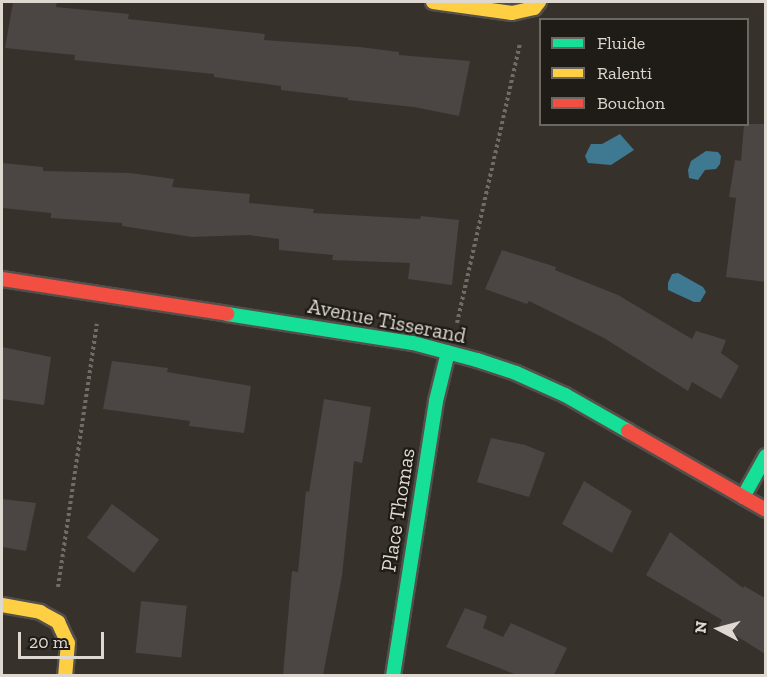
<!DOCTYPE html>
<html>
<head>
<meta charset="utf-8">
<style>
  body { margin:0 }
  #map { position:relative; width:767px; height:677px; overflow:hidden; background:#37312c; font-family:"Zilla Slab",serif }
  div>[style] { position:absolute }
  .water>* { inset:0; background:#3e7991 }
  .building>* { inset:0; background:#4b4543; transform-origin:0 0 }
  .path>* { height:4px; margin-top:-2px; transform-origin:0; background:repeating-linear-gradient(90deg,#716c68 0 3px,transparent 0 6px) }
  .roads { filter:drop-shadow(2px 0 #544f4a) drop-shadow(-2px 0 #544f4a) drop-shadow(0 2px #544f4a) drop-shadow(0 -2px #544f4a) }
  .fast>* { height:14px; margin:-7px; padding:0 7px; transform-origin:7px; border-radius:7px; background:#16e098 }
  .slow>* { height:14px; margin:-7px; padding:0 7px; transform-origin:7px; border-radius:7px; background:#ffcf43 }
  .jam>* { height:14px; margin:-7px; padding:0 7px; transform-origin:7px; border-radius:7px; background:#f24e42 }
  span { translate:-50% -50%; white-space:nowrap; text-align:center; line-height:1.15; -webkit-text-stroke:4.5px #1f1b16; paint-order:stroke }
  .street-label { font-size:21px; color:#ded8d1 }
  .frame { position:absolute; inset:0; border:3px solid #ded8d1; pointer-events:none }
  .legend { position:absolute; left:539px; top:18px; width:210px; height:108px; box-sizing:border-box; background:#1f1b16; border:2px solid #6b6761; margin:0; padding:8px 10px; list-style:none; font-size:18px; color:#ded8d1 }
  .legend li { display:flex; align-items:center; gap:12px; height:30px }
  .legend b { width:30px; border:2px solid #6b6761 }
  .north { position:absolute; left:689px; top:599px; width:60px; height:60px; -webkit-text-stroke:4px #1f1b16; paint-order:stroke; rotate:276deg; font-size:16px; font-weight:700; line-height:24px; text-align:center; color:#ded8d1 }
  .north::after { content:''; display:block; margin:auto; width:21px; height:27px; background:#ded8d1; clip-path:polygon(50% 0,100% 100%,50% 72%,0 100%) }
  .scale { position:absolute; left:18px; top:632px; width:86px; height:27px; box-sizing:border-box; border:3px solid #ded8d1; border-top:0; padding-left:8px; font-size:18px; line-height:21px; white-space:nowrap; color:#ded8d1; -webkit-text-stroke:4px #1f1b16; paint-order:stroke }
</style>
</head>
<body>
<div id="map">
  <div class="water">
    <i style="clip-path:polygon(620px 134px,634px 150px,611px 165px,588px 163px,585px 156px,591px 144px,602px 144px)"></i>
    <i style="clip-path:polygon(706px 151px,718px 152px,721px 156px,720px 164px,716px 169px,705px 170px,698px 180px,689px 178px,688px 170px,691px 161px)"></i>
    <i style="clip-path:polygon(678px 273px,703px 287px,706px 292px,700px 302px,694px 302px,668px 290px,668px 283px,672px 274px)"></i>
  </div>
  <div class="building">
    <i style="clip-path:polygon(13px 2px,57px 2px,56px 7px,129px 14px,128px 19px,265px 34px,264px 40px,360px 47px,399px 52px,399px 55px,470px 61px,459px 116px,414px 107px,348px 100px,348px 98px,281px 90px,281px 86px,214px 77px,214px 74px,74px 60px,75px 55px,5px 48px)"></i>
    <i style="clip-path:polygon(744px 124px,765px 124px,765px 282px,726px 277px,736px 198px,729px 197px,735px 160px,741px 161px)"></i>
    <i style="clip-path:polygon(2px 163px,43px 167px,43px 171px,130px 173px,174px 179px,172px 187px,250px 194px,249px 203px,314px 209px,313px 213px,420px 219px,421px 216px,459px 220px,452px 285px,408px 279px,410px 263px,332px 260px,333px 255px,279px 250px,279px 239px,249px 235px,192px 237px,122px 226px,122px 223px,51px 218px,51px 213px,2px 208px)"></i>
    <i style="clip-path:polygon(502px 250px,556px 267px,555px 270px,618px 295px,692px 339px,696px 331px,726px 340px,721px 353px,739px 366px,721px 399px,692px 382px,688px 391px,604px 338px,529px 301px,527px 304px,485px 289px)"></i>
    <i style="clip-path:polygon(2px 347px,51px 357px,44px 405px,2px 399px)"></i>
    <i style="clip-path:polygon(112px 361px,168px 368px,167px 372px,251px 386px,244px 433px,189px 426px,190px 421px,103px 409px)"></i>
    <i style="clip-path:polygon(324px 399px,371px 407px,367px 434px,362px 463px,354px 461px,342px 576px,323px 675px,283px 675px,292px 571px,298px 572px,306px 491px,309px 492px)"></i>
    <i style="clip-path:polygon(491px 438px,525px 445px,545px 453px,529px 497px,477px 482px)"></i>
    <i style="clip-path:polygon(584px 481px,632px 511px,612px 553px,562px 524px)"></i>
    <i style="clip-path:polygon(2px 499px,36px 503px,26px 551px,2px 547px)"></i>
    <i style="left:112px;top:504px;width:59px;height:42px;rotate:37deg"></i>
    <i style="clip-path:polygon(670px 532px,743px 588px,744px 586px,765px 598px,765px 654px,719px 625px,722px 620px,646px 575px)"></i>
    <i style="left:141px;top:601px;width:46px;height:52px;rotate:6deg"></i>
    <i style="clip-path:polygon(465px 608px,487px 616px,483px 628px,503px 637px,511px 623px,567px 648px,554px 675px,517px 675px,446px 647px)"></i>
  </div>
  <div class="path">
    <i style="left:457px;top:323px;width:287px;rotate:-77.3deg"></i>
    <i style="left:58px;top:587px;width:266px;rotate:-81.6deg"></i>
  </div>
  <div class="roads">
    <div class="fast">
      <i style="left:227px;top:314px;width:188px;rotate:8.9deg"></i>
      <i style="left:413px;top:343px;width:66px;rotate:14.9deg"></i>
      <i style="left:477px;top:360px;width:41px;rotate:18.4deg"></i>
      <i style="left:516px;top:373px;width:54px;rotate:24.2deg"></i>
      <i style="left:565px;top:395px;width:73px;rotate:29.7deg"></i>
      <i style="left:743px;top:497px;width:47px;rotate:-60.7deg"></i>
      <i style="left:393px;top:676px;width:278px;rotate:-81.1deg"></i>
      <i style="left:436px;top:401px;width:50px;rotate:-76.2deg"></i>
    </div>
    <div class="slow">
      <i style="left:433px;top:2px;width:80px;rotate:7.9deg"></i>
      <i style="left:512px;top:13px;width:23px;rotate:-13deg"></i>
      <i style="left:534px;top:8px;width:8px;rotate:-50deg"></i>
      <i style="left:2px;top:605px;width:39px;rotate:10deg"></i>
      <i style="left:40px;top:612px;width:21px;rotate:29deg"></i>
      <i style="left:58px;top:622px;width:23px;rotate:65deg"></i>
      <i style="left:68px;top:643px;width:33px;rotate:95deg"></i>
    </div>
    <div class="jam">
      <i style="left:2px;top:279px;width:228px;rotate:8.8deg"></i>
      <i style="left:628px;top:431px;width:159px;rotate:29.8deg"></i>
    </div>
  </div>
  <div class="street-label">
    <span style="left:387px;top:321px;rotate:11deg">Avenue Tisserand</span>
    <span style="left:398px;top:510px;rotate:-81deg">Place Thomas</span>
  </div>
  <div class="frame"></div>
  <ul class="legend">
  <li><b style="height:8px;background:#16e098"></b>Fluide</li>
  <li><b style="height:8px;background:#ffcf43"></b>Ralenti</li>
  <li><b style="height:8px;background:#f24e42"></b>Bouchon</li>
  </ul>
  <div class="north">N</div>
  <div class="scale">20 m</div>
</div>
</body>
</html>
